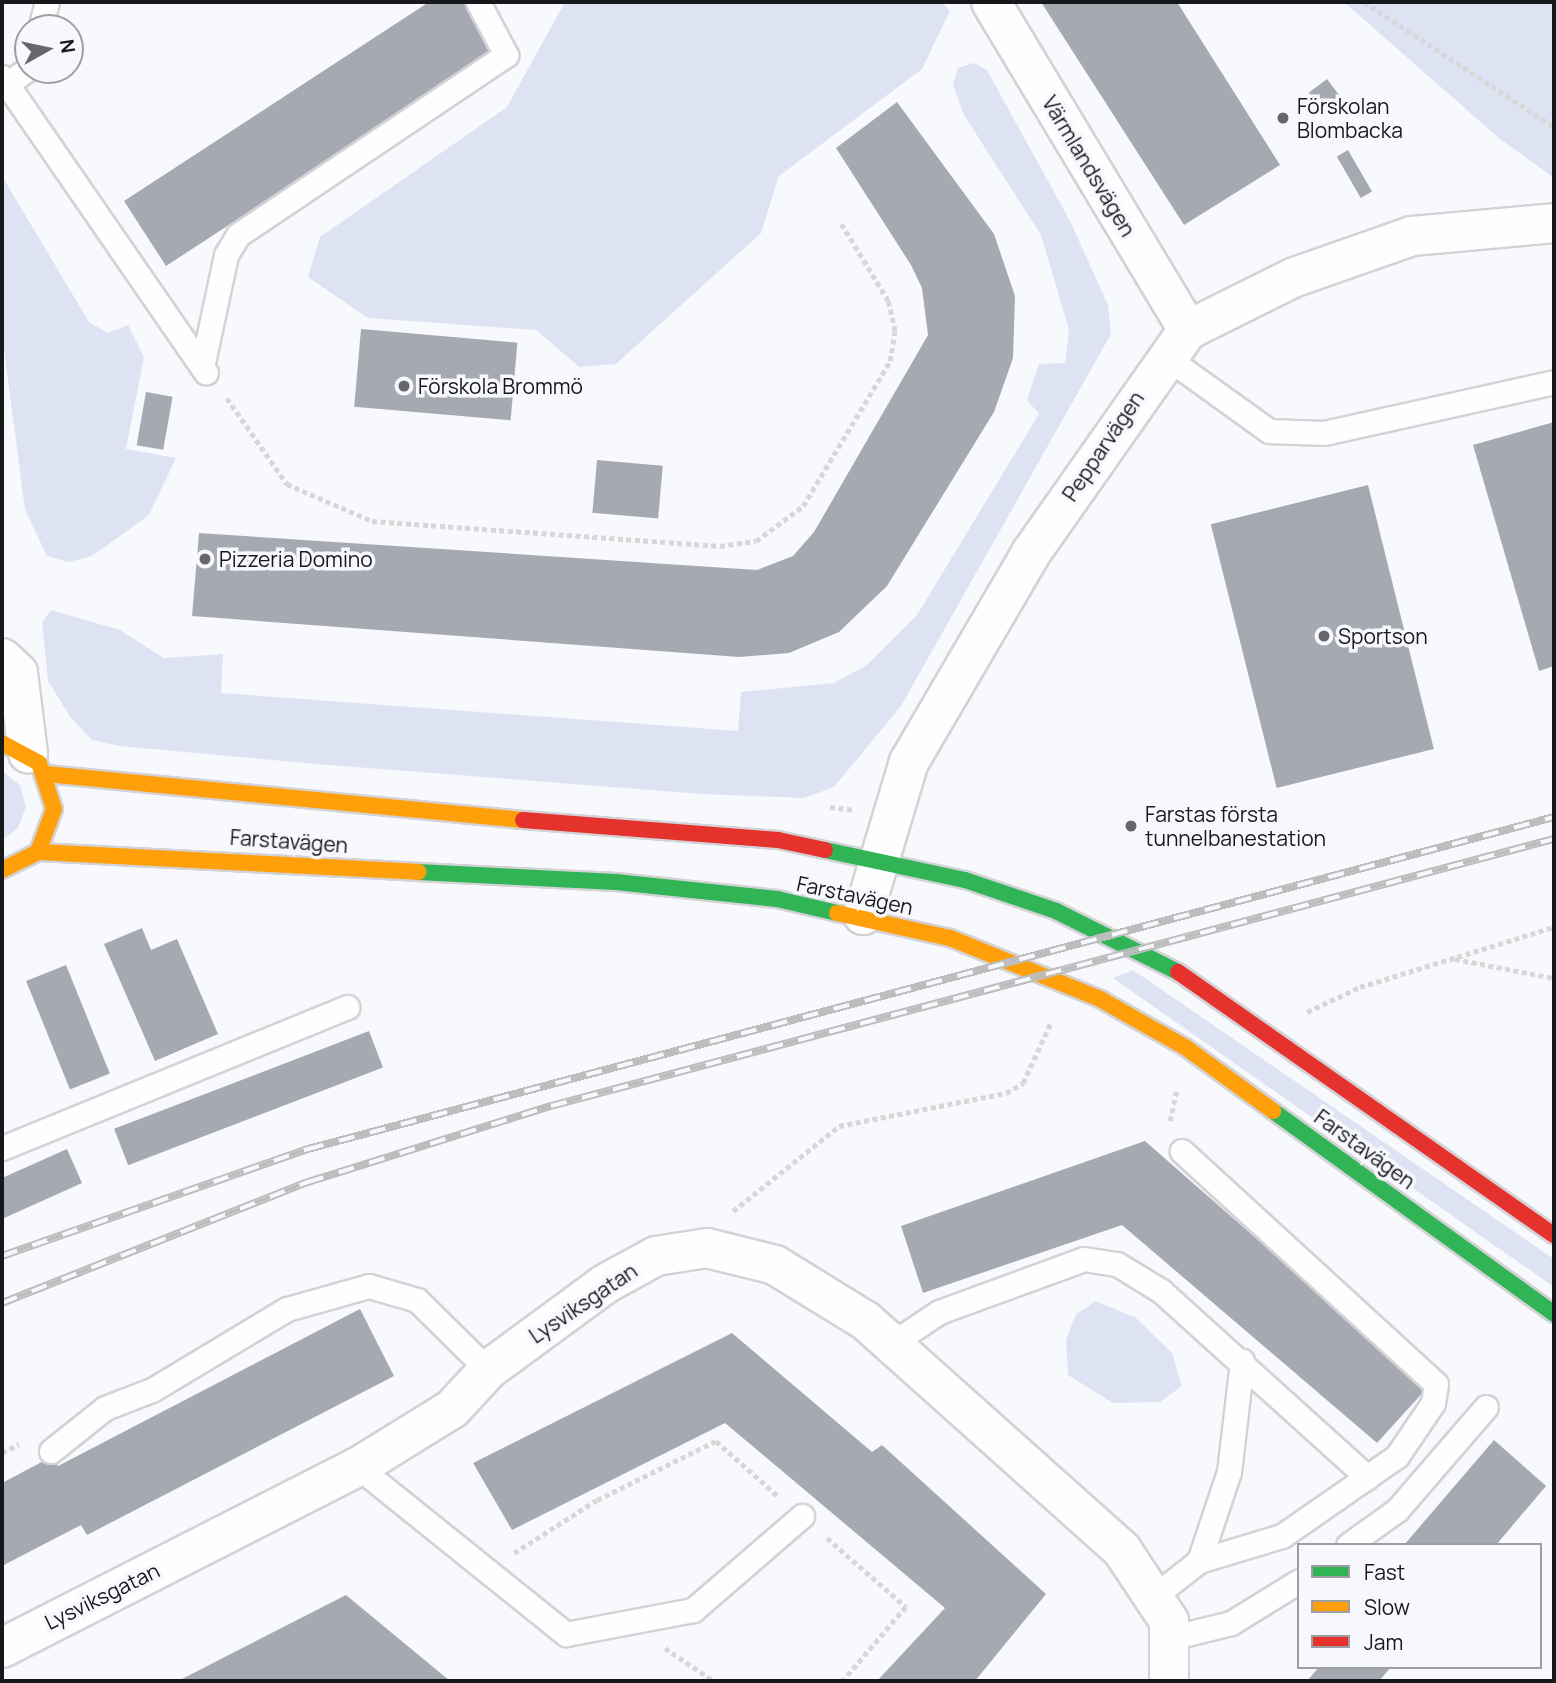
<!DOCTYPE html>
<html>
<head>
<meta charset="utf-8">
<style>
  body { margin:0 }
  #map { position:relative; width:1556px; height:1683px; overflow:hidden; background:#f8f9fd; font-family:Manrope,sans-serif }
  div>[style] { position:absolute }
  .green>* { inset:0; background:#dee3f3 }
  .building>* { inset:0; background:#a7a9b2; transform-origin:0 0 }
  .path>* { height:4.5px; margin-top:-2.25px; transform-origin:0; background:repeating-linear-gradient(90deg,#d7d7d8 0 5px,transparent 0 8.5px) }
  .roads { filter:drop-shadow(2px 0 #d3d3d7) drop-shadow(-2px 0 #d3d3d7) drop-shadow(0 2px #d3d3d7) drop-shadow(0 -2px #d3d3d7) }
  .lane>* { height:23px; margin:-11.5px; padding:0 11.5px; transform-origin:11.5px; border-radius:11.5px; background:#fefeff }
  .street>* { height:38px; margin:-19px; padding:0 19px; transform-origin:19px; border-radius:19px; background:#fefeff }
  .fast>* { height:16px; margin:-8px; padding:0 8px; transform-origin:8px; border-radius:8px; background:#30b455 }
  .slow>* { height:16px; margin:-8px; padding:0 8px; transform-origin:8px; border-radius:8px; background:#ff9f0a }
  .jam>* { height:16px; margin:-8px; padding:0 8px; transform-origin:8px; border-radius:8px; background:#e5322d }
  .rail>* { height:8px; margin-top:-4px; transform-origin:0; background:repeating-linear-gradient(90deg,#f7f8fe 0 16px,#bcbdbd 0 32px); box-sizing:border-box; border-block:2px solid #bcbdbd }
  .dots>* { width:19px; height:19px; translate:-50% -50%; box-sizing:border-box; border:4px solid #f7f8fe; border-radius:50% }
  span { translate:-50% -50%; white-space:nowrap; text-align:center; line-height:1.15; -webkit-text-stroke:7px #f7f8fe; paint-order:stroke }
  .poi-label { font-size:21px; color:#17181b }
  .left { translate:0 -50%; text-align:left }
  .street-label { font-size:21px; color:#17181b }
  .frame { position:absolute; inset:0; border:4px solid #17181b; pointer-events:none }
  .legend { position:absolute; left:1297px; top:1543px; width:245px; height:126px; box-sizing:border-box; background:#f7f8fe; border:2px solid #9d9ea3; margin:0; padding:9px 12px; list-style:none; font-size:21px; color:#17181b }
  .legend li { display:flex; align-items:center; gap:14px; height:35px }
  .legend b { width:35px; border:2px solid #9d9ea3 }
  .north { position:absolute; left:14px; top:14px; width:70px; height:70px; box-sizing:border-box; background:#f7f8fe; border:2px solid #9d9ea3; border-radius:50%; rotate:81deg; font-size:19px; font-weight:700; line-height:28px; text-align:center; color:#17181b }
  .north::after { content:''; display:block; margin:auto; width:24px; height:32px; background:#66676a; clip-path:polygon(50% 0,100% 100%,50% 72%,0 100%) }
</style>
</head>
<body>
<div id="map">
  <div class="green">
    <i style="clip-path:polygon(565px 2px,942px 2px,950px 11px,922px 69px,779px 176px,761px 233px,616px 364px,579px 367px,536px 330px,368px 318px,308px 277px,320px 237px,507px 107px)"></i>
    <i style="clip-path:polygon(1344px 2px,1554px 2px,1554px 178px,1500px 139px)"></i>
    <i style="clip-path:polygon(974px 63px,987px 70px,1071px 223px,1108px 305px,1111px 334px,901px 706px,834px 787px,804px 798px,702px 794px,316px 764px,120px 746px,92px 740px,71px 718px,48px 681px,42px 622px,51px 610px,120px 630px,164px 658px,223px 654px,221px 693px,738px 731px,741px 692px,834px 683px,867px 665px,917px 615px,1039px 414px,1027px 400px,1039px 364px,1065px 363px,1069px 330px,1041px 235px,964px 115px,953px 85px,958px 68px)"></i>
    <i style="clip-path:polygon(2px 176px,89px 322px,108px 333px,128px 325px,144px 357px,126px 449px,176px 458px,149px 515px,92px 556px,69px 562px,47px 556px,25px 510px,2px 334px)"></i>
    <i style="clip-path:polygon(2px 771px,20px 785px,26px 807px,18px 828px,2px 840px)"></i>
    <i style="clip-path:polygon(1133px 970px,1554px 1259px,1554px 1287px,1113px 978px)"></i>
    <i style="clip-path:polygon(1096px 1301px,1136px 1318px,1172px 1353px,1182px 1386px,1160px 1402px,1113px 1403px,1068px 1375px,1066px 1340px,1076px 1314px)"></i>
  </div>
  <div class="building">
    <i style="clip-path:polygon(429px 2px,471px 2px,500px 48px,166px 266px,124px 201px)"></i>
    <i style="clip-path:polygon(1041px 2px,1177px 2px,1280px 165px,1184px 225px)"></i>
    <i style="left:1327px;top:79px;width:21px;height:23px;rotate:53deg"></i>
    <i style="clip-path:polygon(897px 102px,994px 234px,1015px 296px,1013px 358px,994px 412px,887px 586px,839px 632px,789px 653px,739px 657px,192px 616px,199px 533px,757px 570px,793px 556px,814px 532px,928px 335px,922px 288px,911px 265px,836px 148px)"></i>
    <i style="left:1348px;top:150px;width:48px;height:13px;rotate:60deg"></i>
    <i style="left:361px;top:329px;width:157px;height:78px;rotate:5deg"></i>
    <i style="left:146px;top:392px;width:27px;height:54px;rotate:10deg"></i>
    <i style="clip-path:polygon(1554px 422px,1554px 666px,1539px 671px,1473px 445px)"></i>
    <i style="left:597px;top:460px;width:66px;height:53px;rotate:5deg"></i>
    <i style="left:1368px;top:485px;width:272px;height:162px;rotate:76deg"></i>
    <i style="clip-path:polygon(142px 928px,151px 950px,177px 939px,218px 1034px,155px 1061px,104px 944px)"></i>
    <i style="left:66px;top:965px;width:117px;height:43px;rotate:68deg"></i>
    <i style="left:369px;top:1031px;width:39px;height:273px;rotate:69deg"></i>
    <i style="clip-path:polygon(1145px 1141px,1427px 1388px,1377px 1443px,1122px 1225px,923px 1293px,901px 1226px)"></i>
    <i style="clip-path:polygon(67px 1149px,82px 1183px,2px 1219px,2px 1178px)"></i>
    <i style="clip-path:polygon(360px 1309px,394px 1376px,87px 1535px,81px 1525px,2px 1566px,2px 1483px,53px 1456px,58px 1466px)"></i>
    <i style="clip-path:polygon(732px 1333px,872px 1452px,882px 1445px,1046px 1594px,975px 1681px,877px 1681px,945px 1608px,725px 1423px,512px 1530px,473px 1463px)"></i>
    <i style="clip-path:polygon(1494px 1440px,1546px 1486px,1496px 1545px,1404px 1545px)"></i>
    <i style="clip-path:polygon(346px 1595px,450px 1681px,178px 1681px)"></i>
    <i style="clip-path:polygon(1319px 1667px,1391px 1667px,1379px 1681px,1307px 1681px)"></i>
  </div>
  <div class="path">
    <i style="left:1364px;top:2px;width:227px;rotate:33.3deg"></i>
    <i style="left:227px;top:398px;width:105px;rotate:55.1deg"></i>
    <i style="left:287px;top:484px;width:93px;rotate:23.5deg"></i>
    <i style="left:372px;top:521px;width:349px;rotate:4.1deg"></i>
    <i style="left:720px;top:546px;width:36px;rotate:-8deg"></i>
    <i style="left:756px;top:541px;width:59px;rotate:-36.7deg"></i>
    <i style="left:803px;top:506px;width:169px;rotate:-59deg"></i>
    <i style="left:890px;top:361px;width:30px;rotate:-81deg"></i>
    <i style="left:895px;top:331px;width:31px;rotate:-103deg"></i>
    <i style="left:888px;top:301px;width:92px;rotate:-121.3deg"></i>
    <i style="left:830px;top:807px;width:23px;rotate:7deg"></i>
    <i style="left:1455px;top:959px;width:101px;rotate:10.9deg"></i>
    <i style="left:1307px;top:1012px;width:59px;rotate:-25.3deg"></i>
    <i style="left:1360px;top:987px;width:203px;rotate:-17.2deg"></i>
    <i style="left:1170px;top:1121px;width:30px;rotate:-78deg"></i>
    <i style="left:733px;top:1211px;width:136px;rotate:-38.7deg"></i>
    <i style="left:839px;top:1126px;width:170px;rotate:-11.2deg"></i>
    <i style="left:1006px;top:1093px;width:20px;rotate:-30deg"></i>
    <i style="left:1023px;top:1083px;width:67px;rotate:-65.3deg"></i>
    <i style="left:2px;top:1453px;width:19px;rotate:-28deg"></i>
    <i style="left:827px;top:1538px;width:105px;rotate:41.1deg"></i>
    <i style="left:906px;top:1607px;width:97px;rotate:130.4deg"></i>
    <i style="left:514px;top:1553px;width:98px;rotate:-32.6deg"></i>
    <i style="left:597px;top:1500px;width:133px;rotate:-26.4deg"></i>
    <i style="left:716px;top:1441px;width:83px;rotate:41.6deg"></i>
    <i style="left:665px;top:1648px;width:59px;rotate:34deg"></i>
  </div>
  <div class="roads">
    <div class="lane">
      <i style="left:40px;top:28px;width:27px;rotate:-75deg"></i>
      <i style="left:2px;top:77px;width:359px;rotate:55.4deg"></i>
      <i style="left:7px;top:84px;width:26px;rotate:-36deg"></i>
      <i style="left:1166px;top:357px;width:127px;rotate:35.7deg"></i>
      <i style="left:1269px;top:431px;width:55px;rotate:2.1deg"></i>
      <i style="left:1324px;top:433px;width:236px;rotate:-12.5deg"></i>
      <i style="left:202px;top:367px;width:115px;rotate:-77.9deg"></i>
      <i style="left:226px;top:255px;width:23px;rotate:-59deg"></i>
      <i style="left:238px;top:235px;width:323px;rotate:-33.9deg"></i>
      <i style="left:506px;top:55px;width:60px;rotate:-117.8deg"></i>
      <i style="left:2px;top:1148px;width:373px;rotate:-22.2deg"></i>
      <i style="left:891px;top:1344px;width:58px;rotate:-33.7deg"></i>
      <i style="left:939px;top:1312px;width:154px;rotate:-20.1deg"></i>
      <i style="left:1084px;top:1259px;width:33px;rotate:9deg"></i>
      <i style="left:1117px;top:1264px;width:52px;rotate:31.5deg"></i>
      <i style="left:1161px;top:1291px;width:278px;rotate:42.1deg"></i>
      <i style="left:51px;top:1451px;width:69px;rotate:-38.5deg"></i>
      <i style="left:105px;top:1408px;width:50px;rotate:-21deg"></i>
      <i style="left:152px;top:1390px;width:157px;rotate:-31deg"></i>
      <i style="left:287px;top:1309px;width:85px;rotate:-15.7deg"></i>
      <i style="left:369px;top:1286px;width:50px;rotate:16.3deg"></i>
      <i style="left:417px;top:1300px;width:100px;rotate:44.6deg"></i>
      <i style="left:358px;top:1467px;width:267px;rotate:38.8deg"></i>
      <i style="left:566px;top:1634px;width:129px;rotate:-10.7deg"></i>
      <i style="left:693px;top:1610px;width:144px;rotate:-40.8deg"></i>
      <i style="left:1348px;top:1545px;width:60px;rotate:-35.5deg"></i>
      <i style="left:1397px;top:1510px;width:136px;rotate:-49.2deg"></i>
      <i style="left:1199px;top:1561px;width:94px;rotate:-71.4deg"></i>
      <i style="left:1229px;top:1472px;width:112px;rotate:-83.3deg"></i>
      <i style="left:1153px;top:1597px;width:58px;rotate:-38deg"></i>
      <i style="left:1199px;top:1561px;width:87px;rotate:-16.8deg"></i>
      <i style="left:1282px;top:1536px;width:140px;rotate:-34.8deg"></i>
      <i style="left:1397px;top:1456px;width:64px;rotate:-55.8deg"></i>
      <i style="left:1433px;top:1403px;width:19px;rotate:-81deg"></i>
      <i style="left:1436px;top:1384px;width:345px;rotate:-137.5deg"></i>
      <i style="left:1170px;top:1638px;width:63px;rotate:-13.8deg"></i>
      <i style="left:1231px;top:1623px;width:80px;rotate:-31.7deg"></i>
    </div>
    <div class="street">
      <i style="left:991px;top:2px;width:383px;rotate:59deg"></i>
      <i style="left:2px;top:658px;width:22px;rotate:43deg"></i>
      <i style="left:18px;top:673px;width:81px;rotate:82.9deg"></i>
      <i style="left:863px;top:915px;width:160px;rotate:-73.3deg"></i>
      <i style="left:909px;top:762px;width:242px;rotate:-59.7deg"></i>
      <i style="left:1031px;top:553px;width:273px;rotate:-54.9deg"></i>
      <i style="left:1188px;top:330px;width:119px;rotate:-26.4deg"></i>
      <i style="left:1295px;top:277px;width:124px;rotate:-19.3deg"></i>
      <i style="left:1412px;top:236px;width:143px;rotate:-5.2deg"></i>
      <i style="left:2px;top:1648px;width:399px;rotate:-27deg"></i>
      <i style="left:358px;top:1467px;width:110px;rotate:-31.7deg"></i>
      <i style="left:452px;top:1409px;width:53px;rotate:-47.3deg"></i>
      <i style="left:488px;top:1370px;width:145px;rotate:-36.3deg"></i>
      <i style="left:605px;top:1284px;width:58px;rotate:-28.8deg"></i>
      <i style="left:656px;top:1256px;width:52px;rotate:-8.9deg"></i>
      <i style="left:707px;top:1248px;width:70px;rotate:14deg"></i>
      <i style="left:775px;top:1265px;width:107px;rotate:31.6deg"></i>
      <i style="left:866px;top:1321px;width:343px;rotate:41.8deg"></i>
      <i style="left:1122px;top:1550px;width:85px;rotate:56.5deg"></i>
      <i style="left:1169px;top:1621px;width:60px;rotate:90deg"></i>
    </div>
    <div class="fast">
      <i style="left:825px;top:850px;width:143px;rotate:12.1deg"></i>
      <i style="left:965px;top:880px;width:96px;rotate:18.8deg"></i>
      <i style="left:1056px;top:911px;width:136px;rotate:26.6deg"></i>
      <i style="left:418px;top:872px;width:198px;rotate:2.9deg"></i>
      <i style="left:616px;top:882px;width:162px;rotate:6deg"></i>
      <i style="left:777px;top:899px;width:62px;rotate:13.1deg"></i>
      <i style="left:1273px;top:1111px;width:347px;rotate:35.8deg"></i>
    </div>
    <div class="slow">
      <i style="left:2px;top:743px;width:42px;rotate:28.4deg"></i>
      <i style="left:39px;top:763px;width:48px;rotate:71.9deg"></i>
      <i style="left:54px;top:809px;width:46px;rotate:110.4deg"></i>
      <i style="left:38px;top:852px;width:40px;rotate:153.4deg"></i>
      <i style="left:46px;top:774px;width:479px;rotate:5.5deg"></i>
      <i style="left:38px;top:852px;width:381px;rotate:3deg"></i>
      <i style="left:837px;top:913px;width:116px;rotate:12.5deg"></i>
      <i style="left:950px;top:938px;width:162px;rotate:22.1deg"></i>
      <i style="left:1100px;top:999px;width:98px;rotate:29.5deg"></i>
      <i style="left:1185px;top:1047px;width:109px;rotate:36deg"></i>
    </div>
    <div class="jam">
      <i style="left:523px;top:820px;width:256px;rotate:4.5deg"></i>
      <i style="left:778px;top:840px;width:48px;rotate:12deg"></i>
      <i style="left:1178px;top:972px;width:459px;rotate:35deg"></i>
    </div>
  </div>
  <div class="rail">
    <i style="left:2px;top:1256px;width:324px;rotate:-19.3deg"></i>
    <i style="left:308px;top:1149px;width:1289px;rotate:-14.92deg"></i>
    <i style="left:2px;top:1303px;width:329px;rotate:-21.6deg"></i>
    <i style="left:308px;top:1182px;width:255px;rotate:-17.4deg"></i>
    <i style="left:551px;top:1106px;width:1038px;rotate:-14.91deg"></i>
  </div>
  <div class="dots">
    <i style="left:1283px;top:118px;background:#66676a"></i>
    <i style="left:404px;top:386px;background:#66676a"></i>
    <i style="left:205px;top:559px;background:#66676a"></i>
    <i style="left:1324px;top:636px;background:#66676a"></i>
    <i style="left:1131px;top:826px;background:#66676a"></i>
  </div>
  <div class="poi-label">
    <span class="left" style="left:1297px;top:118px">Förskolan<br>Blombacka</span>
    <span class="left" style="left:418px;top:386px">Förskola Brommö</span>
    <span class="left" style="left:219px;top:559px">Pizzeria Domino</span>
    <span class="left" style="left:1338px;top:636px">Sportson</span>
    <span class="left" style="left:1145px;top:826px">Farstas första<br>tunnelbanestation</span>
  </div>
  <div class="street-label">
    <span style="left:1089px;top:166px;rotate:59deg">Värmlandsvägen</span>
    <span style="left:1103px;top:446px;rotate:-56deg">Pepparvägen</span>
    <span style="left:289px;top:841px;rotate:4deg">Farstavägen</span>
    <span style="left:855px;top:895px;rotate:12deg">Farstavägen</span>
    <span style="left:1365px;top:1149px;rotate:36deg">Farstavägen</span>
    <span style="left:583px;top:1303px;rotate:-34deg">Lysviksgatan</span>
    <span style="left:102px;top:1596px;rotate:-26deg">Lysviksgatan</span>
  </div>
  <div class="frame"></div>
  <ul class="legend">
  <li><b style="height:9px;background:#30b455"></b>Fast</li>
  <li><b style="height:9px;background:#ff9f0a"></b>Slow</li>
  <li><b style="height:9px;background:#e5322d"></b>Jam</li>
  </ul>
  <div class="north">N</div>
</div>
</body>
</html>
